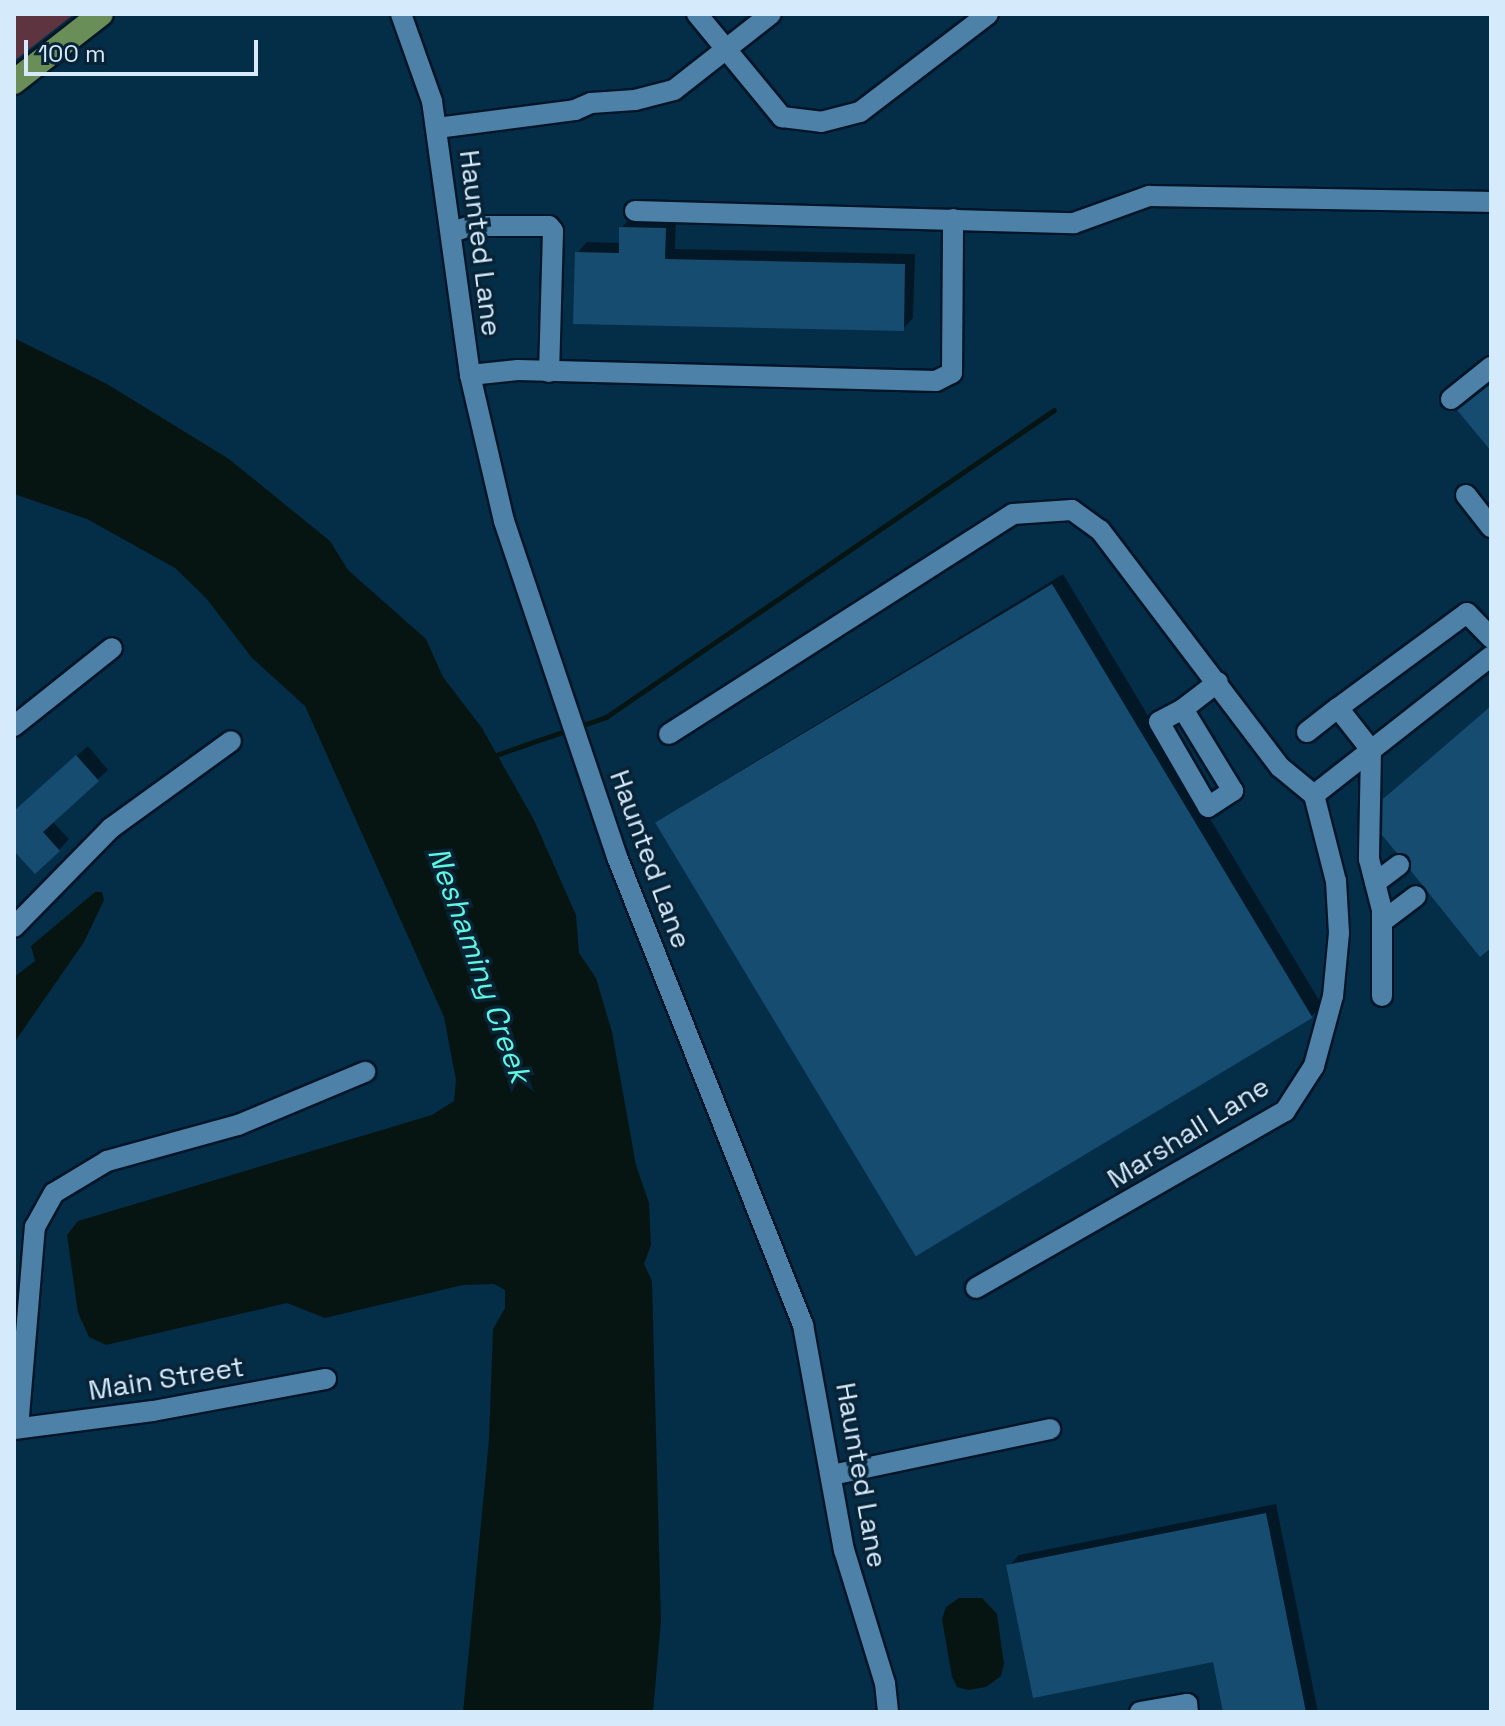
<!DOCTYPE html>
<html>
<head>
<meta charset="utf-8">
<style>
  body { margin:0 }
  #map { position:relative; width:1505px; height:1726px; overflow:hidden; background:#042e48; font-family:"Space Grotesk",sans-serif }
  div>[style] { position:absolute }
  .green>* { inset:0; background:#5d343f }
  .water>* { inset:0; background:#071512 }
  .shadow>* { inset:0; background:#0007 }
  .stream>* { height:5px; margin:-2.5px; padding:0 2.5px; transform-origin:2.5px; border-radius:2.5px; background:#071512 }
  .building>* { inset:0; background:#154c6f; transform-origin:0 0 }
  .roads { filter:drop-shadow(2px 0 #001527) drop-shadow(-2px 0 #001527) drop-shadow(0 2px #001527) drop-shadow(0 -2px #001527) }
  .minor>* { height:20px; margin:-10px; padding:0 10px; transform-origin:10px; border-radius:10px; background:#4e81a7 }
  .major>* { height:24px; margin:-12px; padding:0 12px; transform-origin:12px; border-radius:12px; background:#6a8e57 }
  span { translate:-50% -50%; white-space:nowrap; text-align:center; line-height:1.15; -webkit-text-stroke:7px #082336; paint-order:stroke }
  .street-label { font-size:28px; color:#d5eafb }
  .water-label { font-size:30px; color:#5ef7e1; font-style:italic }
  .frame { position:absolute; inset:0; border:16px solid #d5eafb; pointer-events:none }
  .scale { position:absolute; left:24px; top:40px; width:234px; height:36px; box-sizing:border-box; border:4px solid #d5eafb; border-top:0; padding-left:10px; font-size:24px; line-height:28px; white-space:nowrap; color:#d5eafb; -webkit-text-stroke:6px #082336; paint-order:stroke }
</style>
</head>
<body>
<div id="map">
  <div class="green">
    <i style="clip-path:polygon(14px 14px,74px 14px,14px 61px)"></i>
  </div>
  <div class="water">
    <i style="clip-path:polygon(14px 338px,107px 384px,229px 459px,330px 541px,348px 570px,426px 639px,443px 677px,482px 728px,534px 820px,576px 915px,579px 953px,596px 978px,612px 1032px,636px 1165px,649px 1203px,651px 1245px,644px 1264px,652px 1281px,661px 1621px,653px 1712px,463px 1712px,489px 1439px,493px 1329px,505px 1308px,505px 1290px,494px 1284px,463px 1285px,325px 1318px,287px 1303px,106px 1345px,89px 1337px,78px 1313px,67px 1235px,78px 1221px,432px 1115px,454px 1101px,456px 1080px,444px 1017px,305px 706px,252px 658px,206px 598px,175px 568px,87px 519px,14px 494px)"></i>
    <i style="clip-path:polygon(95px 892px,102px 892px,104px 900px,84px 942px,14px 1043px,14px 977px,35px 961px,31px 946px)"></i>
    <i style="clip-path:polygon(959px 1598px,982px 1598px,997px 1614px,1004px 1664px,1001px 1676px,986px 1687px,968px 1690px,957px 1687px,952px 1677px,942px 1619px,946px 1607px)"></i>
  </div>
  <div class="shadow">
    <i style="clip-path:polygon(632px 217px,676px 218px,675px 249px,915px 254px,913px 318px,903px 329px,577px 253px,587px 242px,621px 243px,621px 228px)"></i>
    <i style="clip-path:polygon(1063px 574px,1322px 1005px,1312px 1016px,656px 822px)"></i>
    <i style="clip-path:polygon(88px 746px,108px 770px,52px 821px,69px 839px,59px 850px,14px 848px,14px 812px)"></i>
    <i style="clip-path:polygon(1276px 1504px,1318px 1712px,1225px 1712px,1215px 1660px,1009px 1566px,1019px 1555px)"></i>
  </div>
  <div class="stream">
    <i style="left:580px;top:726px;width:28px;rotate:-19deg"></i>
    <i style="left:606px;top:717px;width:543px;rotate:-34.42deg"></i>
    <i style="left:493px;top:756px;width:83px;rotate:-19.1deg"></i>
  </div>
  <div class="building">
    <i style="clip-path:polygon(619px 227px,666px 228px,665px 259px,905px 264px,904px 331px,573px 324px,575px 252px,619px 253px)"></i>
    <i style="clip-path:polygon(1491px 384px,1491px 451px,1457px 410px)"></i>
    <i style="left:1052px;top:584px;width:506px;height:463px;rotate:59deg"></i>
    <i style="clip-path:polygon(1491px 706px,1491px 948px,1480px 957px,1411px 871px,1409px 857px,1396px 852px,1382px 835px,1383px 799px)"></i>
    <i style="clip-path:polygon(76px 755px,99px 781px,43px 832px,60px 851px,35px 874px,14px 851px,14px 811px)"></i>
    <i style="clip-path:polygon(1266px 1513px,1306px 1712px,1223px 1712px,1213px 1662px,1033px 1698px,1006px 1565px)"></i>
  </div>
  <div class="roads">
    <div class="minor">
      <i style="left:401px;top:14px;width:92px;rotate:70.4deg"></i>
      <i style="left:432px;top:101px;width:277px;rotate:82.1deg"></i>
      <i style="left:470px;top:375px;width:150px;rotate:76.9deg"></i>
      <i style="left:504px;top:521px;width:354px;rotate:71.4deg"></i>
      <i style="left:617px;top:857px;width:504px;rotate:68.33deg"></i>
      <i style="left:803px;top:1325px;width:229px;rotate:79.7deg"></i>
      <i style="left:844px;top:1550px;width:139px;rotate:72.9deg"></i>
      <i style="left:885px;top:1683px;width:29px;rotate:84deg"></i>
      <i style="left:697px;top:14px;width:134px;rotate:50.5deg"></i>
      <i style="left:782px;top:117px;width:39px;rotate:7deg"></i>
      <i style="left:821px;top:122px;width:40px;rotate:-14.4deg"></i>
      <i style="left:860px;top:112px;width:161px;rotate:-37.4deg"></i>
      <i style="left:437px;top:128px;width:139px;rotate:-7.4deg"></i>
      <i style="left:575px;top:110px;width:17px;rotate:-24deg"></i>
      <i style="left:591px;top:103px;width:44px;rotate:-3.9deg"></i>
      <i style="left:635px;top:100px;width:40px;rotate:-14.4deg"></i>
      <i style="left:674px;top:90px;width:123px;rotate:-38.1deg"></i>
      <i style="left:635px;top:211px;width:439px;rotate:1.6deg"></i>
      <i style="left:1074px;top:223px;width:80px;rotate:-19.8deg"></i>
      <i style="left:1149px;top:196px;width:342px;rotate:1deg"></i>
      <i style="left:452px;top:232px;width:20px;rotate:-18deg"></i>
      <i style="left:471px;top:226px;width:78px"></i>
      <i style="left:549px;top:226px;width:6px;rotate:51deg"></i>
      <i style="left:553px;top:231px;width:141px;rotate:91.6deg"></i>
      <i style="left:470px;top:375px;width:48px;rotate:-5.9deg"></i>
      <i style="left:518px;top:370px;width:418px;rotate:1.5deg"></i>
      <i style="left:936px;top:381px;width:18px;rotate:-27deg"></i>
      <i style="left:952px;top:373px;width:154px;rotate:-89.6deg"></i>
      <i style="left:1451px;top:399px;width:51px;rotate:-38.7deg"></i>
      <i style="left:1466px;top:495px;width:41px;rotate:52deg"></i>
      <i style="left:1338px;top:708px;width:160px;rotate:-36.4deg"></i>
      <i style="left:1467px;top:613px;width:35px;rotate:46deg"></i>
      <i style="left:1183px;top:709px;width:27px;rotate:152deg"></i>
      <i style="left:1159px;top:722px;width:98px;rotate:60deg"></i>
      <i style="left:1208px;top:807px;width:30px;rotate:-33deg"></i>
      <i style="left:1233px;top:791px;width:96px;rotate:-121.4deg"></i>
      <i style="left:1183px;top:709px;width:44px;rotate:-37.6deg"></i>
      <i style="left:14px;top:726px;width:125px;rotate:-38.5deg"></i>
      <i style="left:1307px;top:732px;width:39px;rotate:-38deg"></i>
      <i style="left:1338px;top:708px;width:53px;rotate:51.8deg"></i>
      <i style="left:1371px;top:750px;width:109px;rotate:91.1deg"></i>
      <i style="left:1369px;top:859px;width:53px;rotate:75.7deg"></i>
      <i style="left:1382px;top:910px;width:86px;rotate:90deg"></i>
      <i style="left:669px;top:734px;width:408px;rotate:-32.6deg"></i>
      <i style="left:1013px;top:514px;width:59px;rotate:-3.9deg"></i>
      <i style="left:1072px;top:510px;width:34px;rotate:36deg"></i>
      <i style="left:1100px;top:530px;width:298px;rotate:52.8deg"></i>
      <i style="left:1280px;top:767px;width:44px;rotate:39.5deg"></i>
      <i style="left:1314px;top:795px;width:89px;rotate:75.7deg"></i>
      <i style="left:1336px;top:881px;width:52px;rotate:86.7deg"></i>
      <i style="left:1339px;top:933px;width:63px;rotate:95.4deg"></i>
      <i style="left:1333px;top:996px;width:73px;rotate:105.2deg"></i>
      <i style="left:1314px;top:1066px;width:54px;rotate:122.8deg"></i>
      <i style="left:1285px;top:1111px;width:356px;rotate:150.2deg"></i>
      <i style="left:1314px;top:795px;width:225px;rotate:-38.1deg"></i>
      <i style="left:1375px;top:883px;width:30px;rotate:-37deg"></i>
      <i style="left:1383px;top:921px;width:41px;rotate:-37.1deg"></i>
      <i style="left:14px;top:927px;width:139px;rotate:-45.6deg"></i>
      <i style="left:111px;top:828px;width:148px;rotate:-35.9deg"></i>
      <i style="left:18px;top:1428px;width:202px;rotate:-85.2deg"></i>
      <i style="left:35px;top:1227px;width:39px;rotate:-61deg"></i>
      <i style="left:54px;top:1193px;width:62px;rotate:-31.1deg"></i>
      <i style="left:107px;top:1161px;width:136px;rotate:-15.4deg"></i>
      <i style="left:238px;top:1125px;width:138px;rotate:-22.7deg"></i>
      <i style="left:14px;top:1429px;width:140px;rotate:-7.4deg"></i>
      <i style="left:153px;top:1411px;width:176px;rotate:-10.5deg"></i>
      <i style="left:832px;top:1475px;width:223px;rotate:-11.9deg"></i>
      <i style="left:1140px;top:1712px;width:48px;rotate:-9.7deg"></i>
      <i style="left:1187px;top:1704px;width:8px;rotate:83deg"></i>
    </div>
    <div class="major">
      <i style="left:14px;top:82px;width:110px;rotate:-38deg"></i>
    </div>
  </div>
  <div class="street-label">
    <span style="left:481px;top:243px;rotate:83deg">Haunted Lane</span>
    <span style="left:651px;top:859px;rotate:70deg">Haunted Lane</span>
    <span style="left:1188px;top:1132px;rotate:-32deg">Marshall Lane</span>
    <span style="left:166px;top:1378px;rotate:-9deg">Main Street</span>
    <span style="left:862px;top:1475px;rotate:80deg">Haunted Lane</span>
  </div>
  <div class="water-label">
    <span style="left:479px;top:965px;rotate:70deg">Neshaminy Creek</span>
  </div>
  <div class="frame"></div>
  <div class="scale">100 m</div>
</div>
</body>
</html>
